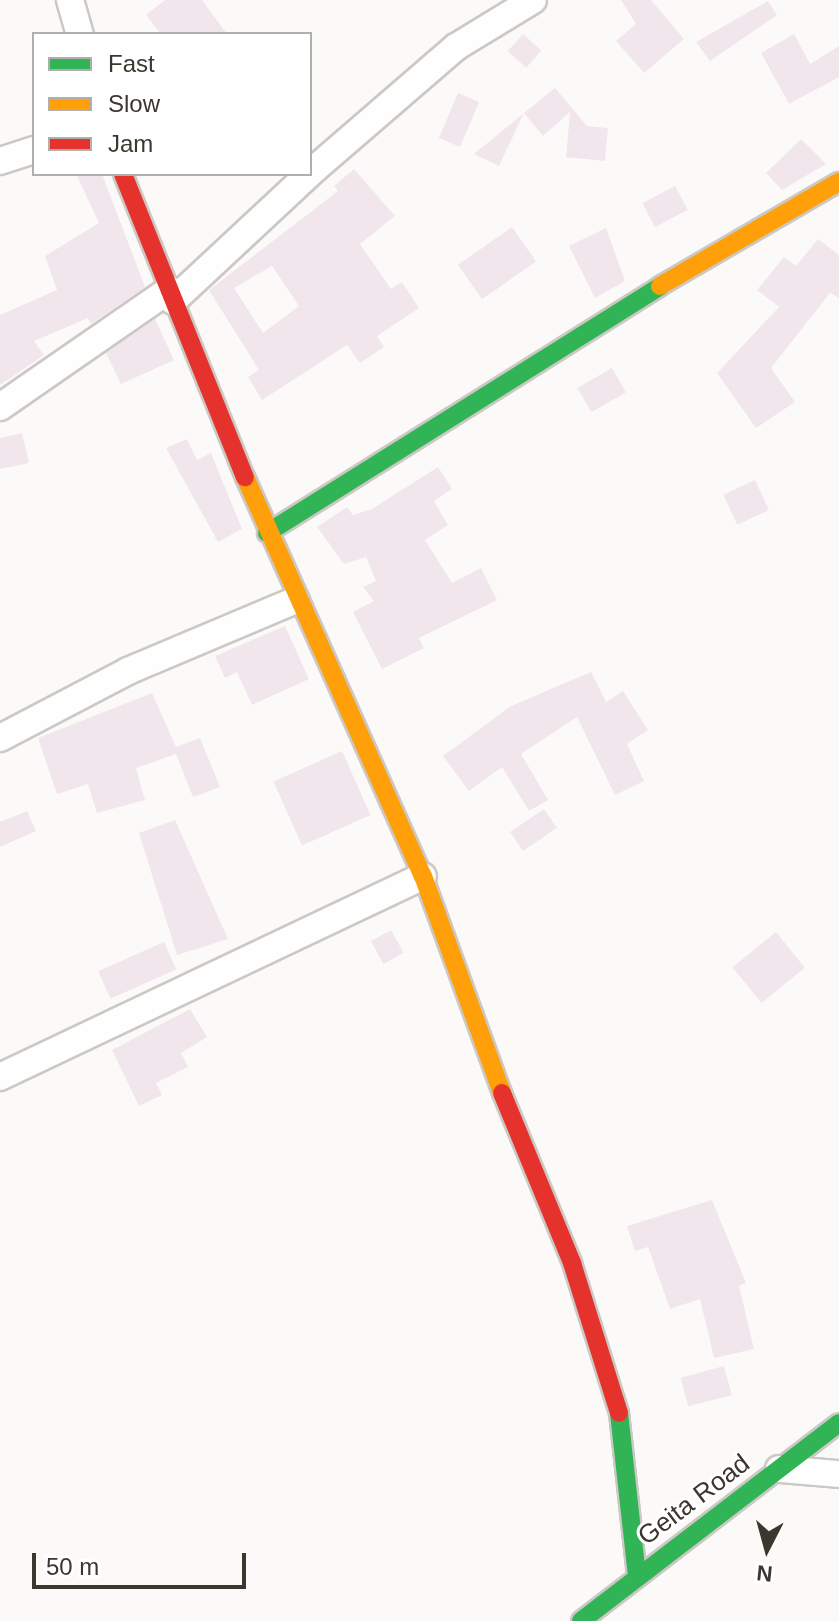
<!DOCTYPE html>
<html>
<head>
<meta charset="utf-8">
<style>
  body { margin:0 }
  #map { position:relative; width:839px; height:1621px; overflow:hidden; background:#fcfaf8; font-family:Helvetica,sans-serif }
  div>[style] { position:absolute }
  .building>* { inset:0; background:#f1e6ec; transform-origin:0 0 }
  .roads { filter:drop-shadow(2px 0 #ccc8c3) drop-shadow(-2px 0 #ccc8c3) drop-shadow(0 2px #ccc8c3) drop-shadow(0 -2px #ccc8c3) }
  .street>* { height:26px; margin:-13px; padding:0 13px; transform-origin:13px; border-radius:13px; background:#fffefe }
  .fast>* { height:18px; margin:-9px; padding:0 9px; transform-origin:9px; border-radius:9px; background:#30b455 }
  .slow>* { height:18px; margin:-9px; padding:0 9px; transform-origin:9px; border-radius:9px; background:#ff9f0a }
  .jam>* { height:18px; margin:-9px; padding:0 9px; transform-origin:9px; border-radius:9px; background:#e5322d }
  span { translate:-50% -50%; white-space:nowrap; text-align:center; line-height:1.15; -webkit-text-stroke:6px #fff; paint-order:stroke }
  .street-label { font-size:26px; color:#3c372e }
  .legend { position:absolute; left:32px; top:32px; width:280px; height:144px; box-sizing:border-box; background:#fff; border:2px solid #b1afab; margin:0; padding:10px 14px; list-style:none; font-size:24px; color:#3c372e }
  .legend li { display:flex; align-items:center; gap:16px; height:40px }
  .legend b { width:40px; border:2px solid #b1afab }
  .north { position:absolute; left:727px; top:1509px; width:80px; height:80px; -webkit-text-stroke:6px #fff; paint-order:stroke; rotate:186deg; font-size:22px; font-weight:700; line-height:32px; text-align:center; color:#3c372e }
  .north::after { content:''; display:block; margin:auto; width:28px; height:36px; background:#3c372e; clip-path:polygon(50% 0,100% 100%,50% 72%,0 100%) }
  .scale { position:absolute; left:32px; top:1553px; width:214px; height:36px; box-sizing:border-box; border:4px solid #3c372e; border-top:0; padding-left:10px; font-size:24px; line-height:28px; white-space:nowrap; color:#3c372e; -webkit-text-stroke:6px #fff; paint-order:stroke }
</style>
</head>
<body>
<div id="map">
  <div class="building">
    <i style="clip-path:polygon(165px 0,202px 0,227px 34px,161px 34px,146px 15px)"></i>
    <i style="clip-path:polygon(621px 0,651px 0,684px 39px,644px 73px,616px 41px,636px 24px)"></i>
    <i style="clip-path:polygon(768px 1px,777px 15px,710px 61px,696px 42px)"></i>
    <i style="left:523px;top:34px;width:25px;height:23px;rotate:42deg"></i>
    <i style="clip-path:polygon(794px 34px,810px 64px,839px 46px,839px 77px,789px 104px,761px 53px)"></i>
    <i style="clip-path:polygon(555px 88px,587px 126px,608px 128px,605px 161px,566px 157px,570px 112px,543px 136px,524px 113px)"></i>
    <i style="left:458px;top:93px;width:23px;height:49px;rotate:23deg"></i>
    <i style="clip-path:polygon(524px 113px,499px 166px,474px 154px)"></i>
    <i style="clip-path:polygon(801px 139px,826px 164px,782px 190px,766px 173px)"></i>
    <i style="clip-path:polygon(evenodd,354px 169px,395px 216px,360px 244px,391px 289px,402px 282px,419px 308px,377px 336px,384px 347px,360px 363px,347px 345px,262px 400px,248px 377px,259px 370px,209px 290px,338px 191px,334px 186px,354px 169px,272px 266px,299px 306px,263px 333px,234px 288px,272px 266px)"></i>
    <i style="clip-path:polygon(76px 174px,102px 174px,145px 287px,91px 324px,88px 318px,34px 341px,44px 355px,0 385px,0 315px,57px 290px,45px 256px,99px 223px)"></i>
    <i style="left:675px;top:186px;width:27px;height:37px;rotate:62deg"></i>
    <i style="left:512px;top:227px;width:42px;height:66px;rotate:55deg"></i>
    <i style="clip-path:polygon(606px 228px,625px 281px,595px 298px,569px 246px)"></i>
    <i style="clip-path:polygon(818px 239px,839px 255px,839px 298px,830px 293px,771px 368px,795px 402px,756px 428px,717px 373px,779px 307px,757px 290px,784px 257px,796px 266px)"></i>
    <i style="clip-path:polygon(155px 319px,174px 360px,121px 384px,106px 353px)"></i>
    <i style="left:612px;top:368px;width:28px;height:40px;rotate:60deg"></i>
    <i style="clip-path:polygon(22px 433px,29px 463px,0 469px,0 438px)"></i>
    <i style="clip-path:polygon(187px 439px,197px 460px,211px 453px,242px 529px,218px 542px,166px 448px)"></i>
    <i style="clip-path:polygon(438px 467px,452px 489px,434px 501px,448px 525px,425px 540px,452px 583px,481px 568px,497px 600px,419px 638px,424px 648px,382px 669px,353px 612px,374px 601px,363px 587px,376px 581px,366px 557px,344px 564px,317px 527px,347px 507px,353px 515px,372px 509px)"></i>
    <i style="left:755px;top:480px;width:33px;height:35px;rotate:65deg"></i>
    <i style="clip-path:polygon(285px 626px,309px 679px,252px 705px,237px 672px,225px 678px,215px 656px)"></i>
    <i style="clip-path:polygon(591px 672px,606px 702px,623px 691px,648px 730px,627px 744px,644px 781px,615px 795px,577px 717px,521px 754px,548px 800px,529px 811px,502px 767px,469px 791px,443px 756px,511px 706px)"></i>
    <i style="clip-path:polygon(152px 693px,176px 747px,200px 738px,220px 787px,193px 797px,176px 754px,136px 768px,145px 800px,97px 813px,88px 784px,57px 794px,38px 738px)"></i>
    <i style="left:342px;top:751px;width:70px;height:75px;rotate:66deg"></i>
    <i style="left:544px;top:809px;width:23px;height:41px;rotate:56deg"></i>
    <i style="clip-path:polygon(27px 811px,36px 831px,0 847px,0 822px)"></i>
    <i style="clip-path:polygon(175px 820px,228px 939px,177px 955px,139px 833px)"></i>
    <i style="left:391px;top:930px;width:26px;height:23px;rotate:61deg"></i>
    <i style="left:776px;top:932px;width:46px;height:56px;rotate:51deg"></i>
    <i style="left:164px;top:942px;width:30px;height:72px;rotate:66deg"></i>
    <i style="clip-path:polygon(190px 1009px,207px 1037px,181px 1053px,188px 1067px,156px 1083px,162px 1095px,139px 1106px,112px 1050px)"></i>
    <i style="clip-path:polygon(712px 1200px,746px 1283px,739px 1286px,754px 1349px,714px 1358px,700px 1299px,670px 1309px,648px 1247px,635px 1251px,627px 1226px)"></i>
    <i style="left:724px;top:1366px;width:30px;height:45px;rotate:75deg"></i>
  </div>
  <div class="roads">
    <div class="street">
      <i style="left:70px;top:0;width:35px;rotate:74deg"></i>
      <i style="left:0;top:161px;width:36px;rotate:-18deg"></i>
      <i style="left:310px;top:173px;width:193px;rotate:-40.8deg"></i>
      <i style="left:456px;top:47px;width:90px;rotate:-31.4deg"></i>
      <i style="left:173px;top:301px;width:186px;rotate:-43deg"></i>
      <i style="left:0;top:407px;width:206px;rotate:-34.7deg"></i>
      <i style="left:0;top:738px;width:144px;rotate:-27.6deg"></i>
      <i style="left:128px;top:671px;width:182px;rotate:-22.9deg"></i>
      <i style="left:0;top:1077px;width:468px;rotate:-25.4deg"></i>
      <i style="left:779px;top:1469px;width:60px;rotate:4.8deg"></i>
    </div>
    <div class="fast">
      <i style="left:267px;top:533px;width:464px;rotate:-32.1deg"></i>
      <i style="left:619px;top:1413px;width:163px;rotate:83.7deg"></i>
      <i style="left:581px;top:1621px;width:325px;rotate:-37.5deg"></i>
    </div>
    <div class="slow">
      <i style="left:660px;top:286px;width:207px;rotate:-30.2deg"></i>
      <i style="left:245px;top:477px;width:437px;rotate:66deg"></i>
      <i style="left:423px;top:876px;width:231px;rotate:70deg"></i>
    </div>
    <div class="jam">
      <i style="left:123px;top:174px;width:327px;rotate:68.1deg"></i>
      <i style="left:502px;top:1093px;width:184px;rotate:67.6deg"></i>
      <i style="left:572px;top:1263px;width:157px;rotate:72.6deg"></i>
    </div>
  </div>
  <div class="street-label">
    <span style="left:694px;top:1500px;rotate:-37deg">Geita Road</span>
  </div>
  <ul class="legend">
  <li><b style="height:10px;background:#30b455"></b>Fast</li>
  <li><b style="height:10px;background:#ff9f0a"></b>Slow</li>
  <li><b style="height:10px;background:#e5322d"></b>Jam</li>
  </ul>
  <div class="north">N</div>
  <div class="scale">50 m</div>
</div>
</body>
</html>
